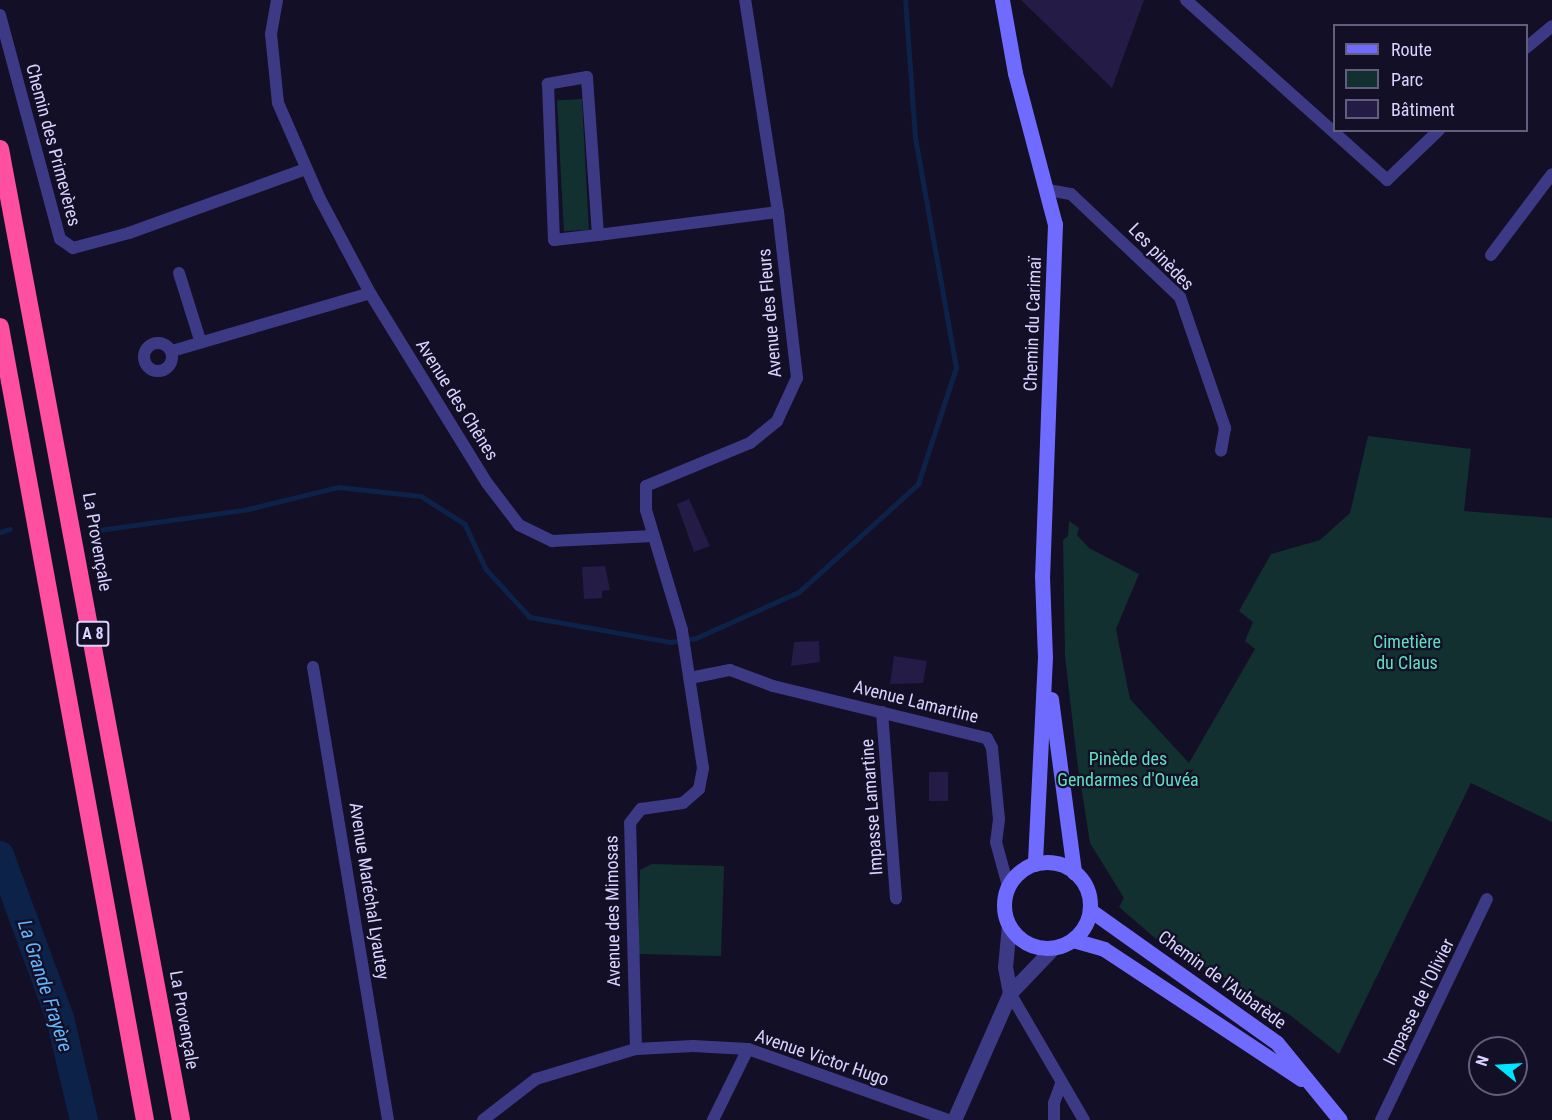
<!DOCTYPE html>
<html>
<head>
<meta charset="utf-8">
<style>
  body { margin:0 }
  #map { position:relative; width:1552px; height:1120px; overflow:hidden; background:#130f26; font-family:"Roboto Condensed",sans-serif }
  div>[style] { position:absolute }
  .green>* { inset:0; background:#12302f; transform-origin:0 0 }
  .stream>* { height:4.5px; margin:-2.25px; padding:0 2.25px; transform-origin:2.25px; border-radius:2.25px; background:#0c2248 }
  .river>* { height:28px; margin:-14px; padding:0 14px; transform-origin:14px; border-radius:14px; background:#0c2248 }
  .building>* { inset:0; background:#241b47; transform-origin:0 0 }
  .minor>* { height:12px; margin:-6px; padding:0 6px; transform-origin:6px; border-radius:6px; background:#3d3a85 }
  .minor>.ring { margin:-6px; padding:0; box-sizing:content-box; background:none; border:12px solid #3d3a85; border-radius:50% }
  .tertiary>* { height:15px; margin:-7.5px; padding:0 7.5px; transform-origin:7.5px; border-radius:7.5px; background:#3d3a85 }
  .secondary>* { height:15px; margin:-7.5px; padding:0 7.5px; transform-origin:7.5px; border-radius:7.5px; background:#6f6bff }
  .secondary>.ring { margin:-7.5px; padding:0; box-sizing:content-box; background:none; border:15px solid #6f6bff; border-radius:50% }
  .motorway>* { height:18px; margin:-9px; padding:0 9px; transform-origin:9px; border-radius:9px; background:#ff4fa3 }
  span { translate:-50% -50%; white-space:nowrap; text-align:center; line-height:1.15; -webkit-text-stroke:4.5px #130f26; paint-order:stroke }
  .shield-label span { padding:2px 4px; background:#130f26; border:2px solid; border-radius:4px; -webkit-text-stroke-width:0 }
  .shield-label { font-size:16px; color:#d9d4ff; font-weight:700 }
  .street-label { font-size:18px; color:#d9d4ff }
  .park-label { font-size:18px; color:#5fe0c0 }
  .water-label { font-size:20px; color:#62b6ff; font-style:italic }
  .legend { position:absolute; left:1333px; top:24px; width:195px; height:108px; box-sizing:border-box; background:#130f26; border:2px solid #625e7d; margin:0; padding:8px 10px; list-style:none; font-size:18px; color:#d9d4ff }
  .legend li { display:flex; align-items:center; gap:12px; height:30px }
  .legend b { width:30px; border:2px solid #625e7d }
  .north { position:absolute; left:1468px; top:1036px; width:60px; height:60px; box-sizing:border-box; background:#130f26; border:2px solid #625e7d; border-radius:50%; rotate:288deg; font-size:16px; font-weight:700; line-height:24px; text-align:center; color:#d9d4ff }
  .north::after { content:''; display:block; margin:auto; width:21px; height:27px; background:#00e5ff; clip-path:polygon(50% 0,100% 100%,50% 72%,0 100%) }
</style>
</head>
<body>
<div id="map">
  <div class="green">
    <i style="left:582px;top:99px;width:131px;height:25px;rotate:87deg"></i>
    <i style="clip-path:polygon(1368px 436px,1471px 449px,1464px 511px,1552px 518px,1552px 822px,1471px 783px,1339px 1054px,1290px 1015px,1155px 938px,1119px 907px,1124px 898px,1090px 843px,1077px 760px,1065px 656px,1063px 540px,1068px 536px,1069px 521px,1079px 528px,1077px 535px,1089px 548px,1139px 574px,1116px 629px,1130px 699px,1189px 763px,1255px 649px,1245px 641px,1253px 622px,1239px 611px,1271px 554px,1320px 540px,1350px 513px)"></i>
    <i style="clip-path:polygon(652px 864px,724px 866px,721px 956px,638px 954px,640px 870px)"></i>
  </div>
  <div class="stream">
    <i style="left:99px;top:530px;width:146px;rotate:-7.9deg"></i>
    <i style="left:244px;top:510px;width:97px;rotate:-13.7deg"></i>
    <i style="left:338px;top:487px;width:83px;rotate:6.2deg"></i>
    <i style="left:421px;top:496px;width:52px;rotate:32.5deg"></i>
    <i style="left:465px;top:524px;width:50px;rotate:65deg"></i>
    <i style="left:486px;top:569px;width:65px;rotate:47.5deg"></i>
    <i style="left:530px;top:617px;width:143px;rotate:10.1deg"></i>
    <i style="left:671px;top:642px;width:25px;rotate:-9deg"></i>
    <i style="left:696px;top:638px;width:113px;rotate:-24.1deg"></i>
    <i style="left:799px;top:592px;width:161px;rotate:-42.2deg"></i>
    <i style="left:918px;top:484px;width:122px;rotate:-71.9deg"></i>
    <i style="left:956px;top:368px;width:234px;rotate:-100.1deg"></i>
    <i style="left:915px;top:138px;width:138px;rotate:-94.1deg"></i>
    <i style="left:0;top:532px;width:10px;rotate:-17deg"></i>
  </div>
  <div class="river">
    <i style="left:0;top:855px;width:174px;rotate:69.8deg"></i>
    <i style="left:60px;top:1018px;width:105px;rotate:76.8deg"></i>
  </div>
  <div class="building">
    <i style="clip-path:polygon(1021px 0,1144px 0,1112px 88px)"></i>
    <i style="clip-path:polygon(689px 499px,710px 546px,694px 552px,677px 504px)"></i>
    <i style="clip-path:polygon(605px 566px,610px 590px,602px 591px,602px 598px,584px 599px,582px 567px)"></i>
    <i style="clip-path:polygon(819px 641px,820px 662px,791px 666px,794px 642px)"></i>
    <i style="clip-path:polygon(894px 656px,927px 661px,923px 683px,890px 684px)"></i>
    <i style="left:948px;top:772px;width:29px;height:19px;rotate:90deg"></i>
  </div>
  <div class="minor">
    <i style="left:277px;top:0;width:35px;rotate:100deg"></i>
    <i style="left:271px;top:34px;width:69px;rotate:84.2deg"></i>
    <i style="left:278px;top:103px;width:103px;rotate:66.4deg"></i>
    <i style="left:319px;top:197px;width:109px;rotate:62deg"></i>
    <i style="left:370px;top:293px;width:223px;rotate:58.4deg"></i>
    <i style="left:487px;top:483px;width:53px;rotate:52.7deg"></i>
    <i style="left:519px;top:525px;width:37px;rotate:26deg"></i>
    <i style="left:552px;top:541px;width:101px;rotate:-2.8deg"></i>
    <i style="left:1186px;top:0;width:270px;rotate:41.8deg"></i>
    <i style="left:1387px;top:180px;width:72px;rotate:-43.9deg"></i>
    <i style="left:0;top:15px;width:232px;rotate:75deg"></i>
    <i style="left:60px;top:239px;width:16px;rotate:35deg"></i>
    <i style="left:73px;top:248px;width:58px;rotate:-15deg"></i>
    <i style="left:129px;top:233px;width:188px;rotate:-19.9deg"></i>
    <i style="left:1526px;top:48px;width:34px;rotate:-40deg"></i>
    <i style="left:1048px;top:190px;width:23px;rotate:10deg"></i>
    <i style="left:1071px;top:194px;width:150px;rotate:43.4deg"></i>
    <i style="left:1180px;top:297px;width:139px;rotate:71deg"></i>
    <i style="left:1225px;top:428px;width:23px;rotate:100deg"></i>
    <i style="left:598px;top:235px;width:158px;rotate:-94deg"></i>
    <i style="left:587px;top:77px;width:40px;rotate:170deg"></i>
    <i style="left:548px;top:84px;width:156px;rotate:87.8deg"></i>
    <i style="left:554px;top:240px;width:44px;rotate:-6.5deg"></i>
    <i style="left:598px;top:235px;width:181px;rotate:-7.3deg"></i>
    <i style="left:1491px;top:255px;width:101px;rotate:-53deg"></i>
    <i style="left:179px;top:273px;width:70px;rotate:72.6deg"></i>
    <i class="ring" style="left:144px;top:343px;width:16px;height:16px"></i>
    <i style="left:172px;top:351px;width:206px;rotate:-16.3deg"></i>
    <i style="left:313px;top:667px;width:459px;rotate:80.6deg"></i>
    <i style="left:690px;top:678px;width:41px;rotate:-11.3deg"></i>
    <i style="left:730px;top:670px;width:46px;rotate:20.4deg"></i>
    <i style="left:773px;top:686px;width:220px;rotate:13.7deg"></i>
    <i style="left:987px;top:738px;width:11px;rotate:63deg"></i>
    <i style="left:992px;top:748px;width:71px;rotate:84.4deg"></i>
    <i style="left:999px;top:819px;width:23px;rotate:97deg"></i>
    <i style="left:996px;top:842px;width:46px;rotate:74.7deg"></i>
    <i style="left:882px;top:712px;width:187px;rotate:85.7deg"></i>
    <i style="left:1010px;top:993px;width:147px;rotate:59.8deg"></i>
    <i style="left:636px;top:1049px;width:226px;rotate:-91.5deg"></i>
    <i style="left:630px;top:823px;width:18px;rotate:-52deg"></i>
    <i style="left:641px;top:809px;width:42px;rotate:-8.1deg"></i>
    <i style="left:683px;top:803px;width:21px;rotate:-41deg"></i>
    <i style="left:699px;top:789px;width:21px;rotate:-79deg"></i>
    <i style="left:703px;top:768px;width:140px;rotate:-98.7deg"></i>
    <i style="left:682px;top:630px;width:125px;rotate:-106.7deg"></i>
    <i style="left:646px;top:510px;width:24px;rotate:-90deg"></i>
    <i style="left:646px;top:486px;width:113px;rotate:-22.5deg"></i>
    <i style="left:750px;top:443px;width:35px;rotate:-39deg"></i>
    <i style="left:777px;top:421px;width:47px;rotate:-65.1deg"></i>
    <i style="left:797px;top:378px;width:167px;rotate:-96.5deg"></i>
    <i style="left:778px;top:212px;width:215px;rotate:-98.8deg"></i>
    <i style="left:483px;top:1120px;width:67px;rotate:-37.7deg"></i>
    <i style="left:536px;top:1079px;width:104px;rotate:-16.7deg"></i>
    <i style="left:636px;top:1049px;width:57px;rotate:-3deg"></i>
    <i style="left:693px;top:1046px;width:55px;rotate:3.1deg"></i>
    <i style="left:748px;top:1049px;width:213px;rotate:19.5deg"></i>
    <i style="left:713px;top:1120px;width:79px;rotate:-63.8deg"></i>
    <i style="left:1054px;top:1120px;width:17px;rotate:-90deg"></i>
    <i style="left:1054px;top:1103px;width:20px;rotate:-70deg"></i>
    <i style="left:1381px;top:1120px;width:245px;rotate:-64.4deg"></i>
  </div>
  <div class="tertiary">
    <i style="left:1009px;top:925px;width:42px;rotate:95.4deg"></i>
    <i style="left:1005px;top:967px;width:26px;rotate:79deg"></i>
    <i style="left:954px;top:1120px;width:139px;rotate:-66.2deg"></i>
    <i style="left:1010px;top:993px;width:62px;rotate:-46.3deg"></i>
  </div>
  <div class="secondary">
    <i style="left:1002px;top:0;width:74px;rotate:79.9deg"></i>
    <i style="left:1015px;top:73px;width:156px;rotate:75.2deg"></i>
    <i style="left:1055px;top:224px;width:352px;rotate:92.1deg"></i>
    <i style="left:1042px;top:576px;width:81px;rotate:87.9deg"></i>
    <i style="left:1045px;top:657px;width:207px;rotate:92.8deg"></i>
    <i style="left:1051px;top:699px;width:175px;rotate:82.4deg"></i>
    <i class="ring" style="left:1004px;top:862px;width:71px;height:71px"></i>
    <i style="left:1090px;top:910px;width:229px;rotate:35.4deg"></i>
    <i style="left:1277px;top:1043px;width:99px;rotate:50.7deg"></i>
    <i style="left:1073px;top:940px;width:32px;rotate:16deg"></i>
    <i style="left:1104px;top:949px;width:236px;rotate:33.4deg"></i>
  </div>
  <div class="motorway">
    <i style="left:0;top:149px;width:988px;rotate:79.44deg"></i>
    <i style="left:0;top:327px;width:806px;rotate:79.64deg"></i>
  </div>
  <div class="shield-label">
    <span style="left:93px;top:634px">A 8</span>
  </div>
  <div class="street-label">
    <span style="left:53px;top:145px;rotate:75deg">Chemin des Primevères</span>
    <span style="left:1161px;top:257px;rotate:46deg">Les pinèdes</span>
    <span style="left:770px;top:313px;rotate:-95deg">Avenue des Fleurs</span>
    <span style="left:1033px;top:324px;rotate:-88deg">Chemin du Carimaï</span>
    <span style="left:457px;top:400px;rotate:58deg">Avenue des Chênes</span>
    <span style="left:97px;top:542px;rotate:80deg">La Provençale</span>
    <span style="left:916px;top:702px;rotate:14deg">Avenue Lamartine</span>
    <span style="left:872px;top:807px;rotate:-94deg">Impasse Lamartine</span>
    <span style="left:369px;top:891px;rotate:81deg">Avenue Maréchal Lyautey</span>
    <span style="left:613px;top:911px;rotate:-91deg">Avenue des Mimosas</span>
    <span style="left:1222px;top:980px;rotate:36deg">Chemin de l'Aubarède</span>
    <span style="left:1419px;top:1002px;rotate:-64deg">Impasse de l'Olivier</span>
    <span style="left:184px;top:1020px;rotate:80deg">La Provençale</span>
    <span style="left:822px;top:1058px;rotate:19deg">Avenue Victor Hugo</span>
  </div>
  <div class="park-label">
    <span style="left:1407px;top:653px">Cimetière<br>du Claus</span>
    <span style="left:1128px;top:770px">Pinède des<br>Gendarmes d'Ouvéa</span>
  </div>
  <div class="water-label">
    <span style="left:45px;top:986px;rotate:72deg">La Grande Frayère</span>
  </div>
  <ul class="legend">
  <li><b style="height:8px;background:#6f6bff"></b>Route</li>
  <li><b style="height:16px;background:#12302f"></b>Parc</li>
  <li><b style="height:16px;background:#241b47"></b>Bâtiment</li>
  </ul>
  <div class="north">N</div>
</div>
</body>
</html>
